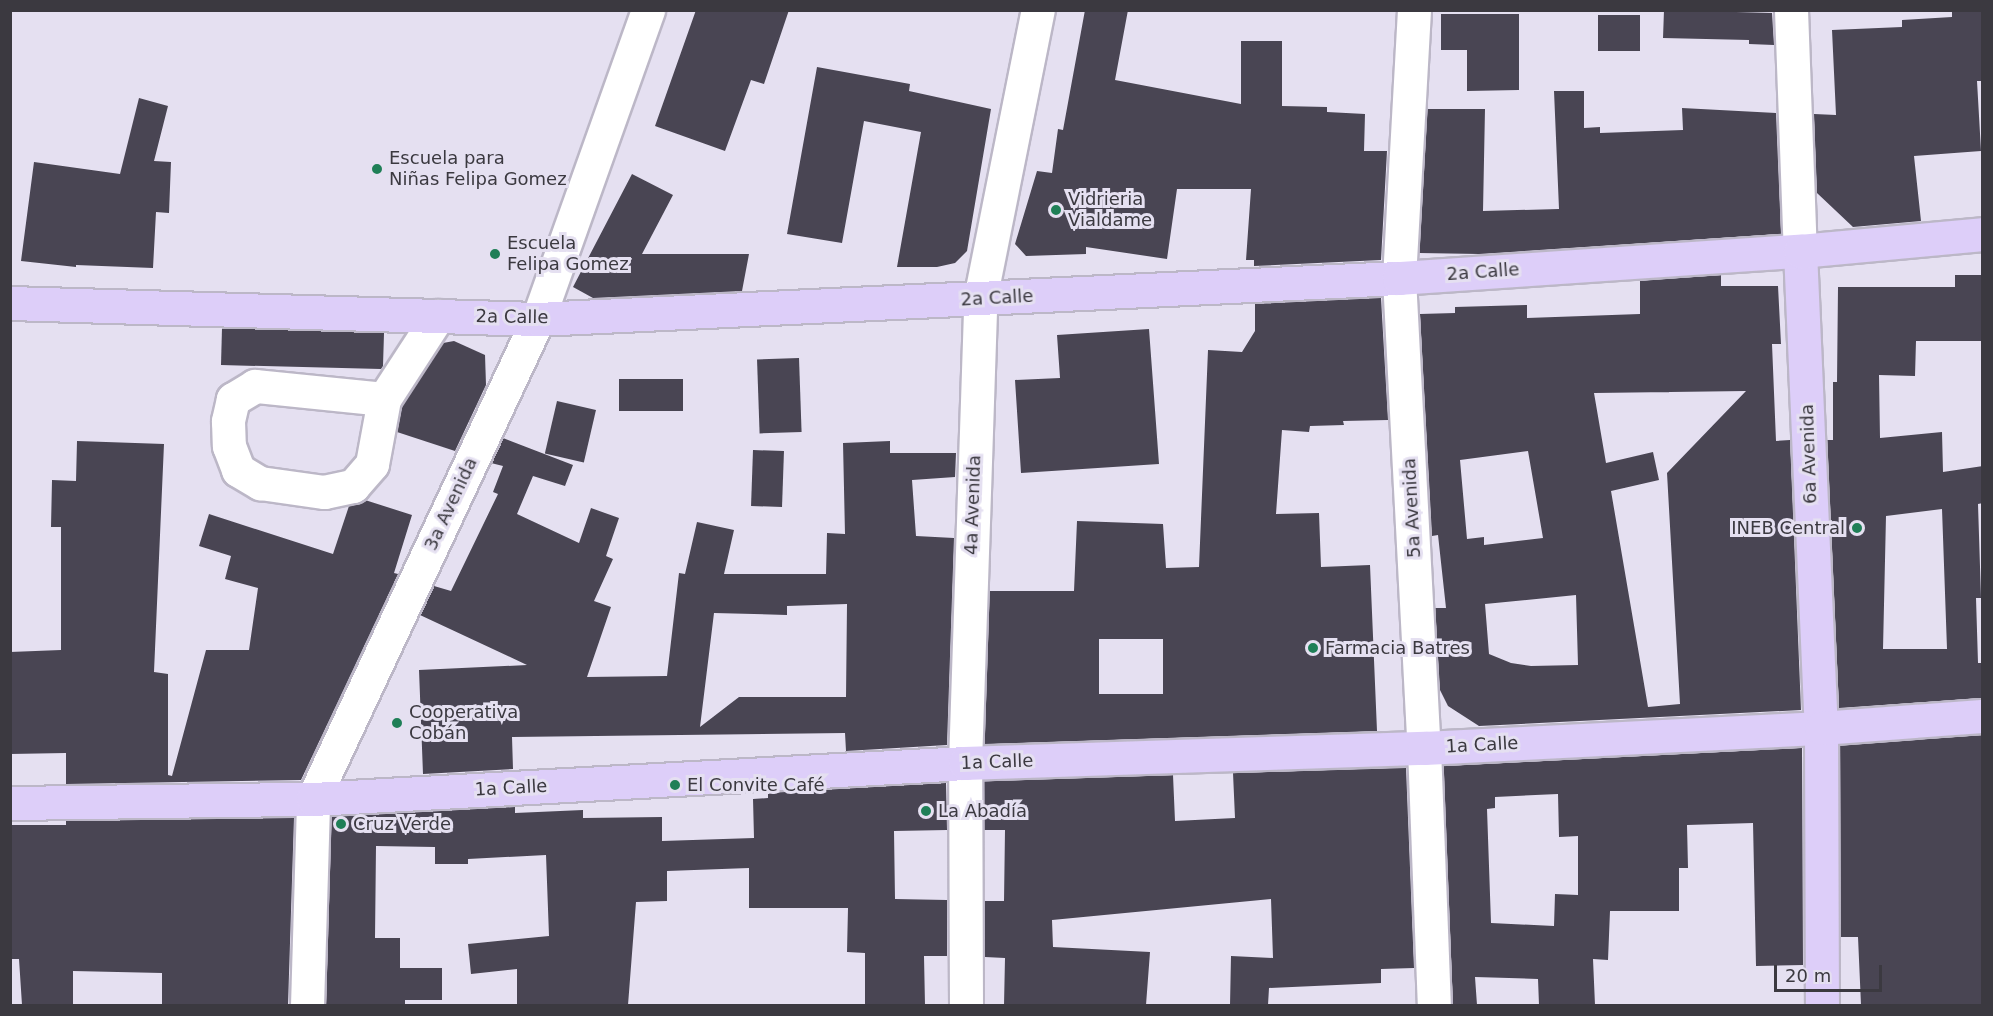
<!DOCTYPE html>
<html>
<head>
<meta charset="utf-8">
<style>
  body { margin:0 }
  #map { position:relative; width:1993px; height:1016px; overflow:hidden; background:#e5e0f1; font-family:"DejaVu Sans",sans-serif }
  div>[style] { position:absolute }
  .building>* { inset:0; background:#494553; transform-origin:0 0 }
  .roads { filter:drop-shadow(2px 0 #bcb7c7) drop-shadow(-2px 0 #bcb7c7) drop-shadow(0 2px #bcb7c7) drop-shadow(0 -2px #bcb7c7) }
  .minor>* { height:33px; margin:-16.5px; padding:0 16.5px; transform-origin:16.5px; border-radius:16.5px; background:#fff }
  .major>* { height:33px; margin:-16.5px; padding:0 16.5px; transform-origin:16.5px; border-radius:16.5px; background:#ddcef9 }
  .dots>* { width:16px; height:16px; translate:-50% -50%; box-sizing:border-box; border:3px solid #e5e0f1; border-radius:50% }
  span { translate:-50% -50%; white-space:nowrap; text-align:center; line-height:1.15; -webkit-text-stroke:6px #e5e0f1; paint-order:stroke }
  .poi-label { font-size:18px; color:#3b3940 }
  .left { translate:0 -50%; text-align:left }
  .right { translate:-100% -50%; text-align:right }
  .street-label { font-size:18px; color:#3b3940 }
  .frame { position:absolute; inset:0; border:12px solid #3b3940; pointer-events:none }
  .scale { position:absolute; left:1774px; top:965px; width:108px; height:27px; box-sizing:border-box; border:3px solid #3b3940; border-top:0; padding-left:8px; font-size:18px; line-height:21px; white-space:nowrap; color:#3b3940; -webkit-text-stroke:4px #e5e0f1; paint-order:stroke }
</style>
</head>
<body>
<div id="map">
  <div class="building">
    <i style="clip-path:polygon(696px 10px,789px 10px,764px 84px,751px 80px,725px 151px,655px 126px)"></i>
    <i style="clip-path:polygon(1085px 10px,1128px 10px,1115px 80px,1241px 104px,1241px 41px,1282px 41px,1282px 106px,1327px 107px,1327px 112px,1365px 114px,1364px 151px,1387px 151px,1381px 260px,1254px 266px,1254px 260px,1246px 260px,1251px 189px,1177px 189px,1167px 259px,1086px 247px,1086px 254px,1026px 256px,1015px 244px,1037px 171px,1052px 173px,1058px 129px,1063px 130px)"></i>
    <i style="clip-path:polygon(1664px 10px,1772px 13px,1774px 45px,1749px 44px,1749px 40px,1663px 38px)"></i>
    <i style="clip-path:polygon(1952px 10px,1983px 10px,1983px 81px,1977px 81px,1981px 151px,1914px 156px,1921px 221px,1853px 227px,1817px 193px,1814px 114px,1836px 115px,1832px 30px,1902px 27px,1902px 20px,1952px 17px)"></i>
    <i style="clip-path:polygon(1441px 14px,1519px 14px,1519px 90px,1467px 91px,1467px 50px,1441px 50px)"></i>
    <i style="left:1598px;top:15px;width:42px;height:36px"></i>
    <i style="clip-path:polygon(817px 67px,910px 84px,909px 91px,991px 109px,967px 251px,955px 263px,937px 267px,897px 267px,921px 132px,864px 121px,842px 243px,787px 234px)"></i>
    <i style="clip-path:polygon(1554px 91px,1584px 91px,1584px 128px,1600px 127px,1600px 133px,1683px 130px,1682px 108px,1776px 113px,1781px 234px,1479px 254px,1419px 253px,1427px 109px,1485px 109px,1483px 211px,1559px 209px)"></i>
    <i style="clip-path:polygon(139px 98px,168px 106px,154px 161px,171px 162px,169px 213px,156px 212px,153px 268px,76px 265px,76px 267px,21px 261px,34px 162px,120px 174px)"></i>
    <i style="clip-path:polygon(632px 174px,673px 195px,642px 254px,749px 254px,742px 291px,593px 298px,573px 287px)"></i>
    <i style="clip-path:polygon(evenodd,1721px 275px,1721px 286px,1778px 286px,1781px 344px,1772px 344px,1776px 441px,1790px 440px,1801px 710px,1479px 726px,1448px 706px,1440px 690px,1435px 608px,1446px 608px,1438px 535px,1432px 536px,1420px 314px,1455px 313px,1455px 307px,1527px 305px,1527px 318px,1640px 314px,1640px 281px,1721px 275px,1746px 391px,1667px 473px,1680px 704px,1648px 707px,1611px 491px,1659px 480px,1653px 452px,1606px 463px,1594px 393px,1746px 391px,1721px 275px,1528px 451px,1543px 538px,1484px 545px,1484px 537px,1467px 539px,1460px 460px,1528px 451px,1721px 275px,1576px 595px,1578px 665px,1531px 666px,1511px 663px,1489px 654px,1485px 604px,1576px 595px)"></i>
    <i style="clip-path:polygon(evenodd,1955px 275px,1983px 275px,1983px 341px,1916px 341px,1915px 376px,1879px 375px,1880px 438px,1942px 432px,1943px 472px,1983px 466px,1983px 503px,1978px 504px,1981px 598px,1976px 598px,1978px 663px,1983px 663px,1983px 698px,1839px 708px,1827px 440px,1833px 440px,1833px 382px,1837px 382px,1838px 287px,1955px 287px,1955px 275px,1942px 509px,1947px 649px,1883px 649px,1886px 516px,1942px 509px)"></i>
    <i style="clip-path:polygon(evenodd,1381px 298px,1388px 420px,1343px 421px,1344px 425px,1310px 426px,1309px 432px,1282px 430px,1276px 514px,1319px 513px,1321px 567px,1370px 565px,1377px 731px,984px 744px,989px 591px,1074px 591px,1077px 521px,1163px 524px,1166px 568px,1199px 567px,1208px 350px,1242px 352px,1255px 331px,1255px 304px,1381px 298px,1099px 639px,1163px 639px,1163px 694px,1099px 694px,1099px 639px)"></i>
    <i style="clip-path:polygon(222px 328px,384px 333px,383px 366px,381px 369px,221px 365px)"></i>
    <i style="clip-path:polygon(1149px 329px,1159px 464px,1021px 473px,1015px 380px,1060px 378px,1057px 335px)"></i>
    <i style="clip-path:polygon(454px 341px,485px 355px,486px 385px,455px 451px,397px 432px,402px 406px,443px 343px)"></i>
    <i style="left:799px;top:358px;width:74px;height:42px;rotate:88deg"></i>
    <i style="left:619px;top:379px;width:64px;height:32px"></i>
    <i style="left:557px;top:401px;width:40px;height:54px;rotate:13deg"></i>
    <i style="clip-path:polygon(evenodd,503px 438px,573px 465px,565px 486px,533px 476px,517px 514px,579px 543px,591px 508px,619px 518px,606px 556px,613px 559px,594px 601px,611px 607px,587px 677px,667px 676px,679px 573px,685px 574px,697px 522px,734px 530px,724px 574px,826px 574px,827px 533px,845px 534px,843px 443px,890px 441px,890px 453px,956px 453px,955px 477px,912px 480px,916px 536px,954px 538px,947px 745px,846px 751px,845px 733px,512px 737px,513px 769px,423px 774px,419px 670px,527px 665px,420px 615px,434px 586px,451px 591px,498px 494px,493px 492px,503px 466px,491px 463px,503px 438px,847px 604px,846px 697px,739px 697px,700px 727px,714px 613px,787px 615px,787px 606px,847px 604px)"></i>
    <i style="clip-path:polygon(77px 441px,164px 444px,154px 672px,168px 674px,168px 775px,172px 776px,206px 650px,249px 650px,258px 588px,225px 579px,231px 556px,199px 546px,209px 514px,333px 554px,349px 506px,365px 500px,412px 515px,394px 573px,398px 574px,301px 780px,66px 784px,66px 753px,10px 754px,10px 652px,61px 650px,61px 527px,51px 527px,52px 480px,76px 481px)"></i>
    <i style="left:753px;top:450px;width:31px;height:56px;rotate:2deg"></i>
    <i style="clip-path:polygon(1983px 735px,1983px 1005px,1861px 1005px,1858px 937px,1840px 937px,1840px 745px)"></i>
    <i style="clip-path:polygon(evenodd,1802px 748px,1803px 965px,1756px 966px,1753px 823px,1687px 825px,1688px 868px,1679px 868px,1679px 911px,1610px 911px,1608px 960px,1593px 959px,1595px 1005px,1539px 1005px,1538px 979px,1475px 977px,1477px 1005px,1453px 1005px,1443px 766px,1802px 748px,1558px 794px,1559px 837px,1578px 836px,1578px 895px,1555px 894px,1554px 926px,1491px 923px,1487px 809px,1495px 808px,1495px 797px,1558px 794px)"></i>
    <i style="clip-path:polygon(1406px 768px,1414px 968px,1381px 969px,1381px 983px,1269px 988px,1268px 1005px,1230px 1005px,1231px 956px,1273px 958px,1271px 899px,1052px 920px,1053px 947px,1150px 952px,1146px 1005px,1004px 1005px,1005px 958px,985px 957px,984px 901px,1004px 901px,1005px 830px,984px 830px,984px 781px,1173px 775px,1175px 821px,1235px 818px,1233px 773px)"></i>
    <i style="clip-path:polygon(946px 783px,947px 830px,894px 831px,895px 899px,947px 900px,947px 956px,924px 956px,925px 1005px,865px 1005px,865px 953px,847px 952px,848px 908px,749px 908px,749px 868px,667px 871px,667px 901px,636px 902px,628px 1005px,517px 1005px,517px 969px,471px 974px,468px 944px,549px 936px,546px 855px,468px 859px,468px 864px,435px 864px,435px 847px,376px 846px,375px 938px,400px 938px,400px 968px,442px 968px,442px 1000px,405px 1000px,405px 1005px,326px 1005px,331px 817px,515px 807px,515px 813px,583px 810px,583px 818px,662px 817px,662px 841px,754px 838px,753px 799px,768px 798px,768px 793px)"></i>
    <i style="clip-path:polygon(294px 818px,288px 1005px,162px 1005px,162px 973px,73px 971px,73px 1005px,22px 1005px,19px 959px,10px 959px,10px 825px,66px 825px,66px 821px)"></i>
  </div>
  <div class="roads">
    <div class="minor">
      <i style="left:1414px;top:10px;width:268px;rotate:93.2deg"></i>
      <i style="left:1399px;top:278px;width:471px;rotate:87deg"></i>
      <i style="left:1424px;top:748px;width:258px;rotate:87.8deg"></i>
      <i style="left:1791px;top:10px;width:241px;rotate:87.9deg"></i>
      <i style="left:384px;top:399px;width:130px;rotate:-174.2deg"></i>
      <i style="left:255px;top:386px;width:26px;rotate:149deg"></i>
      <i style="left:233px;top:399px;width:23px;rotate:103deg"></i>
      <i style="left:228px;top:421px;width:25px;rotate:88deg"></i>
      <i style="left:229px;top:446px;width:26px;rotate:69deg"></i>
      <i style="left:238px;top:470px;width:26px;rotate:31deg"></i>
      <i style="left:260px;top:483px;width:65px;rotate:8deg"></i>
      <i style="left:324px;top:492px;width:30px;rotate:-12deg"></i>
      <i style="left:353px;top:486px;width:29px;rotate:-49deg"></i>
      <i style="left:372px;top:464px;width:66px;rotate:-79.5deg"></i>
      <i style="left:384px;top:399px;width:99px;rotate:-57deg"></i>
      <i style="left:307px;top:1006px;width:207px;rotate:-88.3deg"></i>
      <i style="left:313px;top:799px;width:530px;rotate:-64.89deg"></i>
      <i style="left:538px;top:319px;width:328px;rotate:-70.4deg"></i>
      <i style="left:966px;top:1006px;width:243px;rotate:-90.2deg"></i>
      <i style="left:965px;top:763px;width:464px;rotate:-88.1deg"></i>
      <i style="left:980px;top:299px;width:295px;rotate:-78.7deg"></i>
    </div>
    <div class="major">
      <i style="left:1800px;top:251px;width:477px;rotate:87.5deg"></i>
      <i style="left:1821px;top:728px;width:278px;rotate:89.8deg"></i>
      <i style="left:10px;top:303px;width:528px;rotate:1.74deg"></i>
      <i style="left:538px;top:319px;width:862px;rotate:-2.73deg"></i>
      <i style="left:1399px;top:278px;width:402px;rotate:-3.9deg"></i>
      <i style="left:1800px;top:251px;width:183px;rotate:-5.3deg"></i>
      <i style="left:10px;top:803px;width:303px;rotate:-0.8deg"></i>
      <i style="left:313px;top:799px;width:653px;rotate:-3.16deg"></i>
      <i style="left:965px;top:763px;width:459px;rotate:-1.9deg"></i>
      <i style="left:1424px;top:748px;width:398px;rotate:-2.9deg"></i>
      <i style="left:1821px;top:728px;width:161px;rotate:-4.3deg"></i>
    </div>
  </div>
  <div class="dots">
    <i style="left:377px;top:169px;background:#1f7f57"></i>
    <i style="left:1056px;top:210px;background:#1f7f57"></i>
    <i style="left:495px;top:254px;background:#1f7f57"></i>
    <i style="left:1857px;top:528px;background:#1f7f57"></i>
    <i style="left:1313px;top:648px;background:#1f7f57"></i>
    <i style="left:397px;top:723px;background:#1f7f57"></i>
    <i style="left:675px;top:785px;background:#1f7f57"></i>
    <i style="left:926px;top:811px;background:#1f7f57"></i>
    <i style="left:341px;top:824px;background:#1f7f57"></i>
  </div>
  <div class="poi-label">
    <span class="left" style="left:389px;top:169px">Escuela para<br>Niñas Felipa Gomez</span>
    <span class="left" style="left:1068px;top:210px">Vidrieria<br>Vialdame</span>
    <span class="left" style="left:507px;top:254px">Escuela<br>Felipa Gomez</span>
    <span class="right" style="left:1845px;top:528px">INEB Central</span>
    <span class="left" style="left:1325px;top:648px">Farmacia Batres</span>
    <span class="left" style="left:409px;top:723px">Cooperativa<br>Cobán</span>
    <span class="left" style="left:687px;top:785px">El Convite Café</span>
    <span class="left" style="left:938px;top:811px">La Abadía</span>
    <span class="left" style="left:353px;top:824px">Cruz Verde</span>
  </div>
  <div class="street-label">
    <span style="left:1483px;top:272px;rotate:-4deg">2a Calle</span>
    <span style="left:997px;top:298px;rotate:-3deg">2a Calle</span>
    <span style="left:512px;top:317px;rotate:1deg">2a Calle</span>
    <span style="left:1809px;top:454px;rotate:-92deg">6a Avenida</span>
    <span style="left:451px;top:504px;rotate:-65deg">3a Avenida</span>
    <span style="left:973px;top:505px;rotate:-88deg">4a Avenida</span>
    <span style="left:1412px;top:508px;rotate:-93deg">5a Avenida</span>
    <span style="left:1482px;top:745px;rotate:-3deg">1a Calle</span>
    <span style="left:997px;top:762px;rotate:-2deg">1a Calle</span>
    <span style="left:511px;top:788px;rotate:-3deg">1a Calle</span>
  </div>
  <div class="frame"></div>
  <div class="scale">20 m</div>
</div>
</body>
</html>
